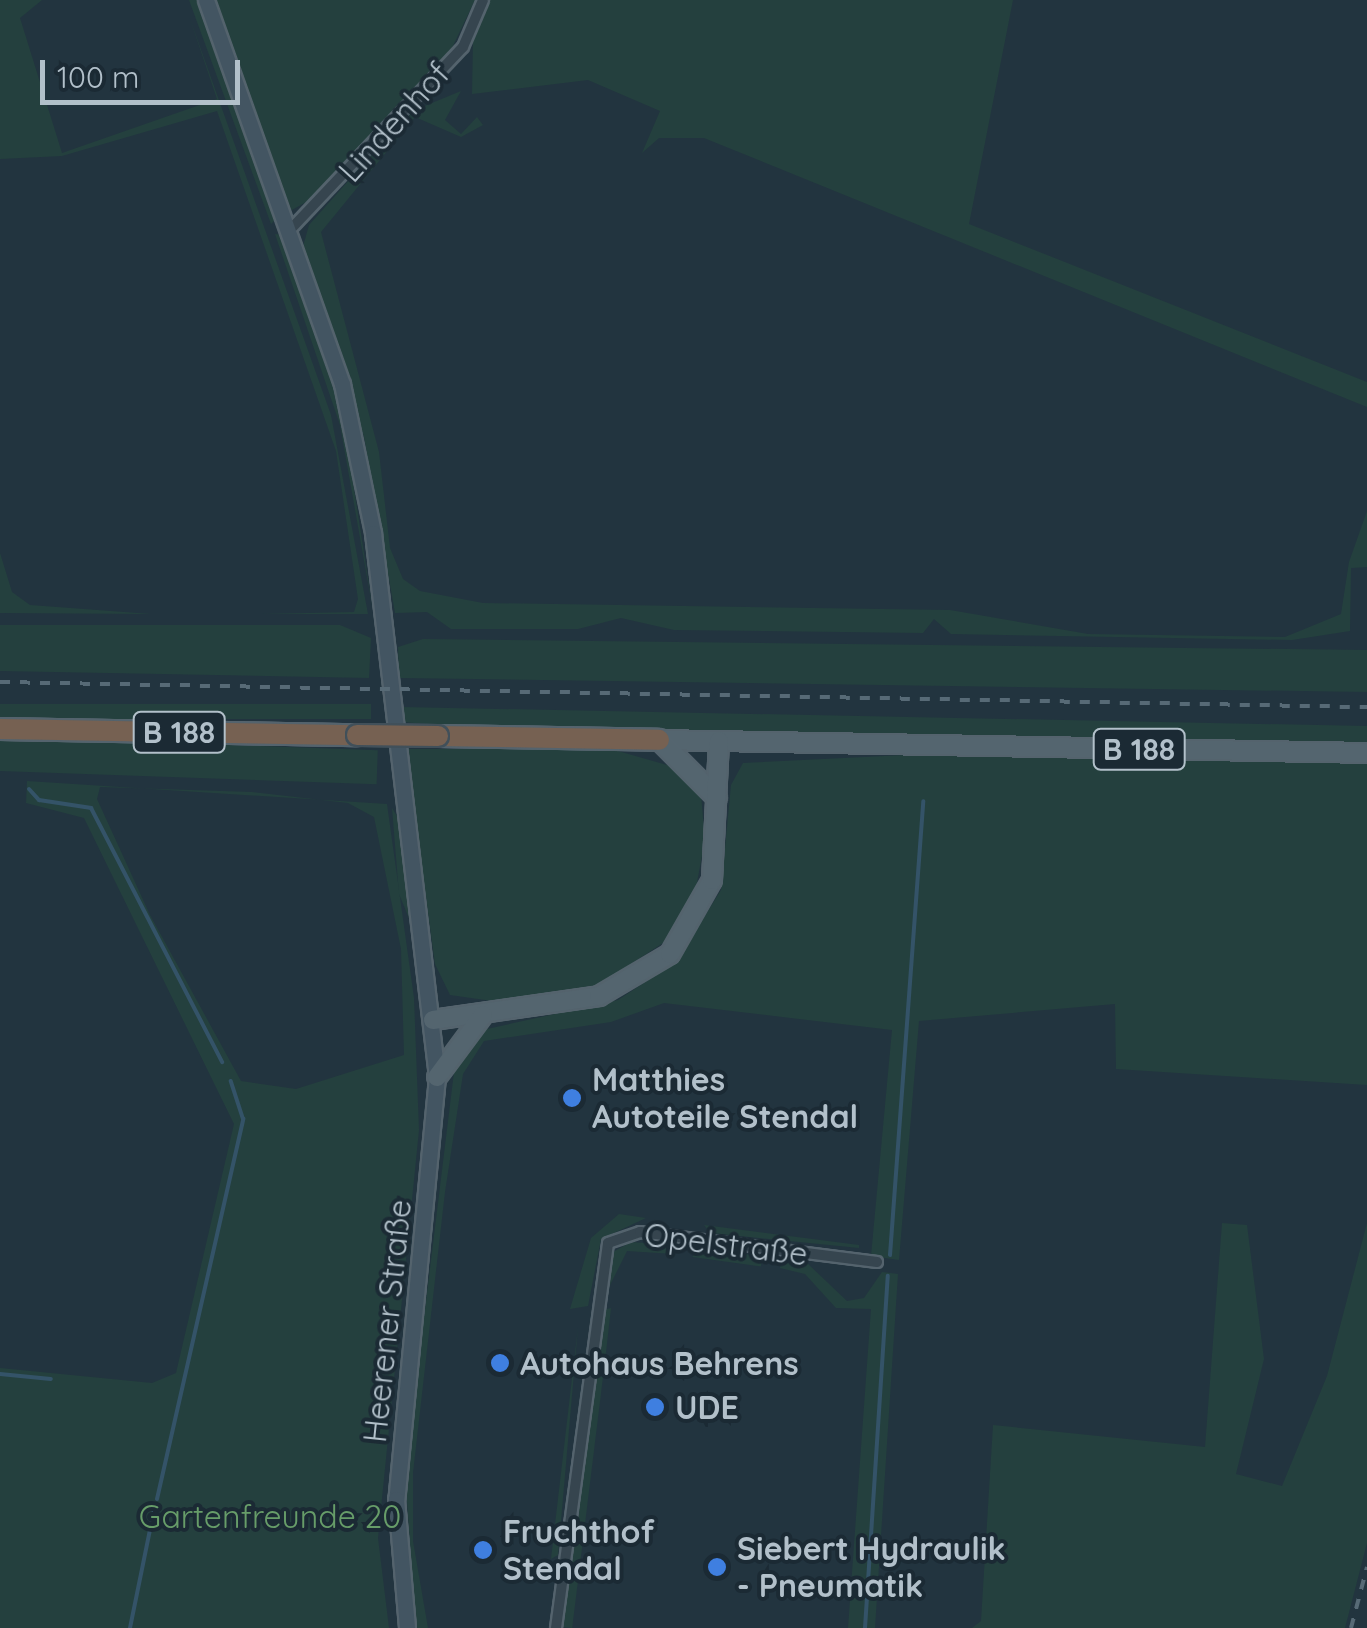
<!DOCTYPE html>
<html>
<head>
<meta charset="utf-8">
<style>
  body { margin:0 }
  #map { position:relative; width:1367px; height:1628px; overflow:hidden; background:#22343f; font-family:Quicksand,sans-serif }
  div>[style] { position:absolute }
  .green>* { inset:0; background:#24403e; transform-origin:0 0 }
  .stream>* { height:4px; margin:-2px; padding:0 2px; transform-origin:2px; border-radius:2px; background:#345368 }
  .roads { filter:drop-shadow(2px 0 #54636d) drop-shadow(-2px 0 #54636d) drop-shadow(0 2px #54636d) drop-shadow(0 -2px #54636d) }
  .street>* { height:10px; margin:-5px; padding:0 5px; transform-origin:5px; border-radius:5px; background:#36454f }
  .secondary>* { height:15px; margin:-7.5px; padding:0 7.5px; transform-origin:7.5px; border-radius:7.5px; background:#435562 }
  .primary>* { height:18px; margin:-9px; padding:0 9px; transform-origin:9px; border-radius:9px; background:#54656f }
  .highway>* { height:20px; margin:-10px; padding:0 10px; transform-origin:10px; border-radius:10px; background:#766152 }
  .rail>* { height:4px; margin-top:-2px; transform-origin:0; background:repeating-linear-gradient(90deg,#576a76 0 10px,transparent 0 20px) }
  .bridges { filter:drop-shadow(2px 0 #41505a) drop-shadow(-2px 0 #41505a) drop-shadow(0 2px #41505a) drop-shadow(0 -2px #41505a) }
  .highway-bridge>* { height:20px; margin:-10px; padding:0 10px; transform-origin:10px; border-radius:10px; background:#766152 }
  .dots>* { width:28px; height:28px; translate:-50% -50%; box-sizing:border-box; border:5px solid #1b2a34; border-radius:50% }
  span { translate:-50% -50%; white-space:nowrap; text-align:center; line-height:1.15; -webkit-text-stroke:8px #1b2a34; paint-order:stroke }
  .shield-label span { padding:2px 8px; background:#1b2a34; border:2px solid; border-radius:8px; -webkit-text-stroke-width:0 }
  .shield-label { font-size:30px; color:#b2c0ca; font-weight:700 }
  .street-label { font-size:32px; color:#b2c0ca }
  .poi-label { font-size:32px; color:#b2c0ca; font-weight:700 }
  .left { translate:0 -50%; text-align:left }
  .park-label { font-size:32px; color:#679d69 }
  .scale { position:absolute; left:40px; top:60px; width:200px; height:45px; box-sizing:border-box; border:5px solid #b2c0ca; border-top:0; padding-left:12px; font-size:30px; line-height:35px; white-space:nowrap; color:#b2c0ca; -webkit-text-stroke:8px #1b2a34; paint-order:stroke }
</style>
</head>
<body>
<div id="map">
  <div class="green">
    <i style="clip-path:polygon(0 0,42px 0,20px 18px,62px 153px,217px 99px,189px 16px,331px 415px,368px 614px,261px 614px,354px 612px,358px 599px,336px 451px,217px 111px,62px 156px,0 159px)"></i>
    <i style="clip-path:polygon(189px 0,199px 0,277px 218px,271px 224px)"></i>
    <i style="clip-path:polygon(212px 0,475px 0,450px 52px,317px 196px,290px 211px)"></i>
    <i style="clip-path:polygon(489px 0,1013px 0,969px 224px,1367px 382px,1367px 407px,704px 138px,659px 138px,642px 153px,660px 111px,588px 80px,472px 94px,473px 40px)"></i>
    <i style="clip-path:polygon(461px 91px,445px 120px,461px 134px,477px 117px,483px 125px,461px 137px,415px 117px,321px 232px,379px 452px,390px 548px,403px 579px,420px 591px,483px 603px,950px 610px,1088px 634px,1285px 637px,1341px 614px,1349px 562px,1367px 511px,1367px 567px,1351px 568px,1350px 631px,1292px 640px,951px 634px,934px 619px,923px 633px,674px 630px,621px 618px,578px 629px,451px 629px,427px 612px,395px 613px,364px 437px,302px 250px,309px 225px,410px 112px)"></i>
    <i style="clip-path:polygon(275px 234px,283px 235px,340px 398px,373px 611px,340px 425px)"></i>
    <i style="clip-path:polygon(0 553px,12px 592px,30px 605px,151px 614px,0 613px)"></i>
    <i style="clip-path:polygon(0 625px,340px 625px,371px 638px,369px 678px,0 671px)"></i>
    <i style="clip-path:polygon(423px 639px,1367px 650px,1367px 692px,399px 678px,398px 647px)"></i>
    <i style="left:0;top:704px;width:371px;height:15px"></i>
    <i style="clip-path:polygon(401px 707px,1367px 726px,1367px 744px,461px 727px,403px 722px)"></i>
    <i style="left:0;top:737px;width:378px;height:34px;rotate:2deg"></i>
    <i style="clip-path:polygon(406px 749px,611px 749px,674px 767px,701px 795px,705px 840px,694px 898px,669px 939px,599px 985px,492px 1001px,450px 995px,435px 964px)"></i>
    <i style="clip-path:polygon(926px 754px,1367px 762px,1367px 1085px,1116px 1069px,1115px 1004px,919px 1021px,899px 1260px,871px 1256px,892px 1030px,664px 1003px,611px 1022px,484px 1041px,463px 1074px,445px 1192px,413px 1473px,413px 1541px,428px 1628px,416px 1628px,405px 1473px,455px 1064px,478px 1031px,618px 1000px,676px 962px,721px 890px,731px 785px,743px 763px)"></i>
    <i style="clip-path:polygon(evenodd,27px 781px,387px 804px,414px 998px,419px 1130px,378px 1538px,389px 1628px,0 1628px,0 1368px,152px 1383px,176px 1373px,234px 1124px,84px 818px,26px 803px,27px 781px,100px 787px,252px 792px,348px 803px,374px 817px,401px 949px,404px 1055px,296px 1089px,241px 1081px,150px 915px,97px 799px,100px 787px)"></i>
    <i style="clip-path:polygon(392px 808px,400px 821px,411px 923px,399px 894px)"></i>
    <i style="clip-path:polygon(619px 1214px,646px 1218px,601px 1239px,588px 1306px,570px 1309px,591px 1238px)"></i>
    <i style="clip-path:polygon(1222px 1223px,1247px 1225px,1264px 1359px,1236px 1474px,1282px 1486px,1327px 1376px,1367px 1223px,1367px 1543px,1345px 1628px,972px 1628px,981px 1621px,993px 1425px,1205px 1447px)"></i>
    <i style="clip-path:polygon(704px 1225px,859px 1245px,859px 1248px,710px 1233px)"></i>
    <i style="clip-path:polygon(631px 1242px,672px 1245px,674px 1254px,627px 1251px,607px 1291px,613px 1252px)"></i>
    <i style="left:694px;top:1247px;width:69px;height:10px;rotate:8deg"></i>
    <i style="clip-path:polygon(781px 1260px,806px 1262px,847px 1301px,864px 1298px,882px 1272px,898px 1274px,875px 1628px,848px 1628px,871px 1309px,836px 1308px,805px 1274px,780px 1268px)"></i>
    <i style="clip-path:polygon(611px 1308px,605px 1361px,597px 1357px,603px 1310px)"></i>
    <i style="clip-path:polygon(578px 1327px,558px 1555px,551px 1559px)"></i>
    <i style="left:603px;top:1377px;width:253px;height:10px;rotate:97deg"></i>
  </div>
  <div class="stream">
    <i style="left:29px;top:789px;width:15px;rotate:48deg"></i>
    <i style="left:39px;top:800px;width:53px;rotate:8.7deg"></i>
    <i style="left:91px;top:808px;width:286px;rotate:62.7deg"></i>
    <i style="left:890px;top:1255px;width:455px;rotate:-85.8deg"></i>
    <i style="left:0;top:1374px;width:51px;rotate:5.6deg"></i>
    <i style="left:157px;top:1499px;width:390px;rotate:-77.2deg"></i>
    <i style="left:243px;top:1119px;width:40px;rotate:-108deg"></i>
    <i style="left:130px;top:1628px;width:120px;rotate:-78.5deg"></i>
    <i style="left:865px;top:1628px;width:353px;rotate:-86.3deg"></i>
  </div>
  <div class="roads">
    <div class="street">
      <i style="left:289px;top:231px;width:253px;rotate:-46.6deg"></i>
      <i style="left:463px;top:47px;width:51px;rotate:-66.9deg"></i>
      <i style="left:556px;top:1628px;width:388px;rotate:-82.3deg"></i>
      <i style="left:608px;top:1243px;width:34px;rotate:-19deg"></i>
      <i style="left:640px;top:1232px;width:239px;rotate:7.2deg"></i>
    </div>
    <div class="secondary">
      <i style="left:206px;top:0;width:407px;rotate:70.5deg"></i>
      <i style="left:342px;top:384px;width:152px;rotate:78.2deg"></i>
      <i style="left:373px;top:533px;width:548px;rotate:83.29deg"></i>
      <i style="left:437px;top:1077px;width:424px;rotate:95.5deg"></i>
      <i style="left:396px;top:1499px;width:129px;rotate:85.1deg"></i>
    </div>
    <div class="primary">
      <i style="left:659px;top:740px;width:708px;rotate:1.05deg"></i>
      <i style="left:659px;top:740px;width:82px;rotate:45deg"></i>
      <i style="left:433px;top:1020px;width:168px;rotate:-8.2deg"></i>
      <i style="left:599px;top:996px;width:82px;rotate:-30.6deg"></i>
      <i style="left:670px;top:954px;width:85px;rotate:-60.4deg"></i>
      <i style="left:712px;top:880px;width:139px;rotate:-87.1deg"></i>
      <i style="left:437px;top:1077px;width:77px;rotate:-53.4deg"></i>
    </div>
    <div class="highway">
      <i style="left:0;top:729px;width:357px;rotate:1deg"></i>
      <i style="left:438px;top:736px;width:221px;rotate:1deg"></i>
    </div>
  </div>
  <div class="rail">
    <i style="left:0;top:682px;width:1367px;rotate:1.05deg"></i>
    <i style="left:1351px;top:1628px;width:63px;rotate:-75.3deg"></i>
  </div>
  <div class="bridges">
    <div class="highway-bridge">
      <i style="left:357px;top:735px;width:81px;rotate:0.7deg"></i>
    </div>
  </div>
  <div class="dots">
    <i style="left:572px;top:1098px;background:#3f7fe0"></i>
    <i style="left:500px;top:1363px;background:#3f7fe0"></i>
    <i style="left:655px;top:1407px;background:#3f7fe0"></i>
    <i style="left:483px;top:1550px;background:#3f7fe0"></i>
    <i style="left:717px;top:1567px;background:#3f7fe0"></i>
  </div>
  <div class="shield-label">
    <span style="left:179px;top:732px">B 188</span>
    <span style="left:1139px;top:749px">B 188</span>
  </div>
  <div class="street-label">
    <span style="left:394px;top:122px;rotate:-48deg">Lindenhof</span>
    <span style="left:726px;top:1244px;rotate:7deg">Opelstraße</span>
    <span style="left:387px;top:1321px;rotate:-84deg">Heerener Straße</span>
  </div>
  <div class="poi-label">
    <span class="left" style="left:592px;top:1098px">Matthies<br>Autoteile Stendal</span>
    <span class="left" style="left:520px;top:1363px">Autohaus Behrens</span>
    <span class="left" style="left:675px;top:1407px">UDE</span>
    <span class="left" style="left:503px;top:1550px">Fruchthof<br>Stendal</span>
    <span class="left" style="left:737px;top:1567px">Siebert Hydraulik<br>- Pneumatik</span>
  </div>
  <div class="park-label">
    <span style="left:270px;top:1516px">Gartenfreunde 20</span>
  </div>
  <div class="scale">100 m</div>
</div>
</body>
</html>
